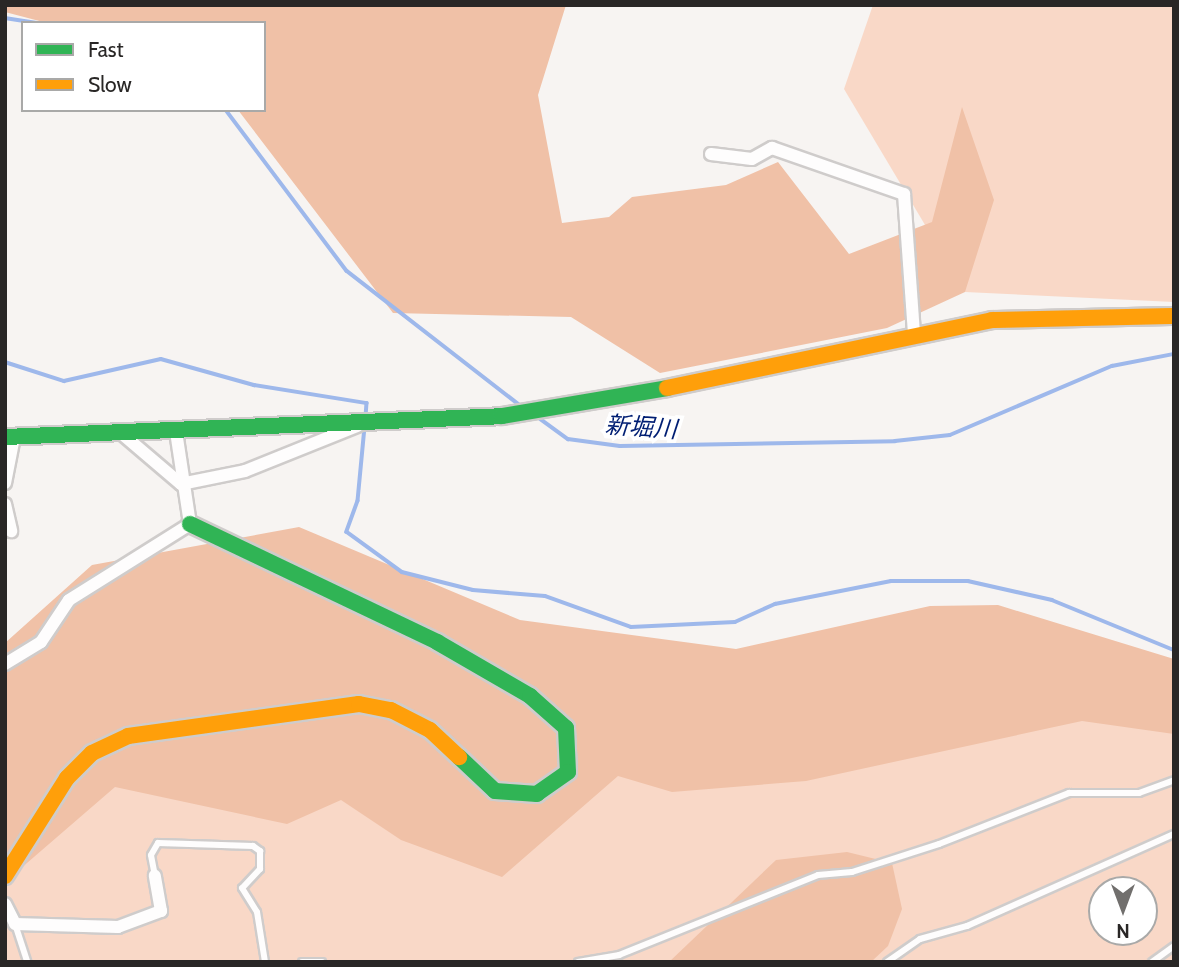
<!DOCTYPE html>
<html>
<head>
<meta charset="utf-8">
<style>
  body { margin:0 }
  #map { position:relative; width:1179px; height:967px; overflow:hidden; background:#f7f4f2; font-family:Cabin,"Noto Sans JP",sans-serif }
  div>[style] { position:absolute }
  .green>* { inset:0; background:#f9d8c7 }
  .forest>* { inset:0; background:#f0c1a7 }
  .stream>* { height:3.5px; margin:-1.75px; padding:0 1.75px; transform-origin:1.75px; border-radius:1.75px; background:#9eb8eb }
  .roads { filter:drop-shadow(2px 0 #cfcccb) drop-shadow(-2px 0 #cfcccb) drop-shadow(0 2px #cfcccb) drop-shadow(0 -2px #cfcccb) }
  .lane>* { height:6px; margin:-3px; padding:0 3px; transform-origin:3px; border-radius:3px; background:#fefdfd }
  .street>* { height:12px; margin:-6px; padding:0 6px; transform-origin:6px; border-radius:6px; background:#fefdfd }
  .fast>* { height:16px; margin:-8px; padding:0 8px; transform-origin:8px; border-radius:8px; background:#30b455 }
  .slow>* { height:16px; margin:-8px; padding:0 8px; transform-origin:8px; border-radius:8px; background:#ff9f0a }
  span { translate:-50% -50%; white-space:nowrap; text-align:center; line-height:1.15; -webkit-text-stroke:7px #fff; paint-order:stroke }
  .water-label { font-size:24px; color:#001e73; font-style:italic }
  .frame { position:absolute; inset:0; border:7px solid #292726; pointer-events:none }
  .legend { position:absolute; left:21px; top:21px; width:245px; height:91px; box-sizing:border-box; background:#fff; border:2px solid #a9a9a8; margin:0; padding:9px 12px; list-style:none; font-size:21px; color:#292726 }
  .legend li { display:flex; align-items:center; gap:14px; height:35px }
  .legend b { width:35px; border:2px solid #a9a9a8 }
  .north { position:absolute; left:1088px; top:876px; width:70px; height:70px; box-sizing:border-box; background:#fff; border:2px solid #a9a9a8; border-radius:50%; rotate:180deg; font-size:19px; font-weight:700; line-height:28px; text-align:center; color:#292726 }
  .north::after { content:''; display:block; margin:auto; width:24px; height:32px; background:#716f6d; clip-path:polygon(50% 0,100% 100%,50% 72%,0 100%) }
</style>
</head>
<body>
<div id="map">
  <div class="green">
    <i style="clip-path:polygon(873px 5px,1174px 5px,1174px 302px,965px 292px,844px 89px)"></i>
    <i style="clip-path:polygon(evenodd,590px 702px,1174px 705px,1174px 962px,5px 962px,5px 864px,86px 775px,590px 702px,1102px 890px,1144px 890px,1144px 932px,1102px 932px,1102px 890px)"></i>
  </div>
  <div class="forest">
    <i style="clip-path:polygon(5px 5px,566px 5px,538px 95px,562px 223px,609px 217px,632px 197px,726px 185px,778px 162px,849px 254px,932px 222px,962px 107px,994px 200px,965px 292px,887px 328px,660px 373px,571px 317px,393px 313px,238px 110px,264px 110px,264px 23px,47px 23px,5px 12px)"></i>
    <i style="clip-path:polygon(299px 527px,520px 620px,736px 649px,930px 606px,998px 605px,1174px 659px,1174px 734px,1082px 721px,806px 781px,672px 792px,618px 776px,502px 877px,401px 840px,341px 800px,287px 824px,115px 787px,5px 882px,5px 643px,92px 565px)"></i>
    <i style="clip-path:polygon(847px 852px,892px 863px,902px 909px,888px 946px,871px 962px,669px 962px,776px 860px)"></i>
  </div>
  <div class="stream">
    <i style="left:5px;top:18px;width:32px;rotate:9deg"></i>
    <i style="left:226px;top:110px;width:201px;rotate:53.1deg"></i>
    <i style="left:347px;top:271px;width:220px;rotate:37.8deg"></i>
    <i style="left:5px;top:362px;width:62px;rotate:17.9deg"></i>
    <i style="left:64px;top:381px;width:99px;rotate:-12.8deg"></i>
    <i style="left:161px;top:359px;width:97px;rotate:15.6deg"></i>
    <i style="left:254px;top:385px;width:114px;rotate:9.1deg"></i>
    <i style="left:367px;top:403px;width:13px;rotate:94deg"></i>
    <i style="left:539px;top:418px;width:36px;rotate:36deg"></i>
    <i style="left:568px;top:439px;width:52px;rotate:7.7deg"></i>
    <i style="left:620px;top:446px;width:275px;rotate:-1deg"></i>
    <i style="left:895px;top:441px;width:55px;rotate:-6.2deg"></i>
    <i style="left:950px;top:435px;width:176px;rotate:-23.1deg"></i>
    <i style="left:1112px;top:366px;width:63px;rotate:-11deg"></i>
    <i style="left:365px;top:427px;width:74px;rotate:95.4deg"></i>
    <i style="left:358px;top:501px;width:33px;rotate:110deg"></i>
    <i style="left:347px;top:532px;width:68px;rotate:36deg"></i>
    <i style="left:402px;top:572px;width:73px;rotate:14.2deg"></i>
    <i style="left:473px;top:590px;width:72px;rotate:4.8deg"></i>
    <i style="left:545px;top:596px;width:91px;rotate:19.8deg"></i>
    <i style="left:631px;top:627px;width:104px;rotate:-2.8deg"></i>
    <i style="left:735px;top:622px;width:44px;rotate:-24.2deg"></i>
    <i style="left:775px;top:604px;width:118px;rotate:-11.2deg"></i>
    <i style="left:891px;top:581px;width:77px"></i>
    <i style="left:968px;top:581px;width:86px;rotate:12.7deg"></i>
    <i style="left:1052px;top:600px;width:132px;rotate:22.3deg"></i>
  </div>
  <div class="roads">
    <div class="lane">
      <i style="left:155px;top:876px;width:21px;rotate:-101deg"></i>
      <i style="left:151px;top:855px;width:14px;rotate:-60deg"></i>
      <i style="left:158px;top:843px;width:95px;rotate:1.8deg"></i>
      <i style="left:253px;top:846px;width:9px;rotate:36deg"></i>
      <i style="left:260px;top:851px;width:18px;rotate:90deg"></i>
      <i style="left:260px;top:869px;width:26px;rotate:133deg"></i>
      <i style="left:242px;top:888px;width:28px;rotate:58deg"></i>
      <i style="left:257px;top:912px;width:51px;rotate:80.9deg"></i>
      <i style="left:15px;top:924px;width:40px;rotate:72deg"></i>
      <i style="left:302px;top:962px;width:20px"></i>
      <i style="left:578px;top:962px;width:42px;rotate:-9.7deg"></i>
      <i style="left:619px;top:955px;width:214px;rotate:-21.9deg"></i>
      <i style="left:818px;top:875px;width:34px;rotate:-5deg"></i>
      <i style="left:852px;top:872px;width:91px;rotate:-17.8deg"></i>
      <i style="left:939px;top:844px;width:140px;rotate:-21.4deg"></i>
      <i style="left:1069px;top:793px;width:70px"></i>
      <i style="left:1139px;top:793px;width:37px;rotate:-20deg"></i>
      <i style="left:887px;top:962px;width:40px;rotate:-34.9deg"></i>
      <i style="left:920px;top:939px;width:49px;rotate:-15.5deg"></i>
      <i style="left:967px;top:926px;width:227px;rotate:-24deg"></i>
      <i style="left:1152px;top:962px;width:27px;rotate:-36deg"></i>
    </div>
    <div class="street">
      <i style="left:711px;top:154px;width:41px;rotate:7deg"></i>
      <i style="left:752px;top:159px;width:23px;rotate:-29deg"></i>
      <i style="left:772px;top:148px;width:140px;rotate:19.2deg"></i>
      <i style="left:904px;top:194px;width:138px;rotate:85.9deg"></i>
      <i style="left:121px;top:433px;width:79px;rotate:40.4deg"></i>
      <i style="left:181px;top:484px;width:65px;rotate:-11.5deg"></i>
      <i style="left:245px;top:471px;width:121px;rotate:-21.9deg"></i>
      <i style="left:5px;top:483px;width:47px;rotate:-78.9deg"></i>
      <i style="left:5px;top:504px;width:28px;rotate:77deg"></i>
      <i style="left:5px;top:664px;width:42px;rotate:-31.4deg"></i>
      <i style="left:41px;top:642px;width:50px;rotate:-56.3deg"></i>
      <i style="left:69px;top:600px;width:143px;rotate:-32.1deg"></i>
      <i style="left:190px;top:524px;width:94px;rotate:-98.6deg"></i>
      <i style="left:5px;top:904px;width:22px;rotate:63deg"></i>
      <i style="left:15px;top:924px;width:103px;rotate:1.7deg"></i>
      <i style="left:118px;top:927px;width:46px;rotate:-20.4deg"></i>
      <i style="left:161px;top:911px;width:36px;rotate:-100deg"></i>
    </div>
    <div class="fast">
      <i style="left:5px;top:437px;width:497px;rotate:-2.4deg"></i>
      <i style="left:502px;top:416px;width:167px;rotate:-9.6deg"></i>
      <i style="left:190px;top:524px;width:274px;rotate:25.5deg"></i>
      <i style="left:437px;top:642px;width:108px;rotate:30.1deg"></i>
      <i style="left:530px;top:696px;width:48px;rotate:41.6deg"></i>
      <i style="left:566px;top:728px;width:44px;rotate:87.4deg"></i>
      <i style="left:568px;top:772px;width:38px;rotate:145deg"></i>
      <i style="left:537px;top:794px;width:42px;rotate:-175.9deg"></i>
      <i style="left:495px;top:791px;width:50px;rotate:-136.6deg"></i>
    </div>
    <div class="slow">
      <i style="left:667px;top:388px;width:332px;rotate:-11.8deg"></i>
      <i style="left:992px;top:320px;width:182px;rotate:-1.3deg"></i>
      <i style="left:5px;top:876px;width:116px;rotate:-57.7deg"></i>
      <i style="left:67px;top:778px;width:35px;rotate:-45deg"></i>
      <i style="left:92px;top:753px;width:40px;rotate:-25deg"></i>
      <i style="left:128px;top:736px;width:233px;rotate:-7.9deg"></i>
      <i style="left:359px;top:704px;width:33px;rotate:11deg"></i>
      <i style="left:391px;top:710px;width:44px;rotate:27.1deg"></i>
      <i style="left:430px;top:730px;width:40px;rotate:43deg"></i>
    </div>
  </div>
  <div class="water-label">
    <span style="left:641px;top:427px;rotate:4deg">新堀川</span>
  </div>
  <div class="frame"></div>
  <ul class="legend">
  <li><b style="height:9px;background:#30b455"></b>Fast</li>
  <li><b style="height:9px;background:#ff9f0a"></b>Slow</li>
  </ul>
  <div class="north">N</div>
</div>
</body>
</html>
